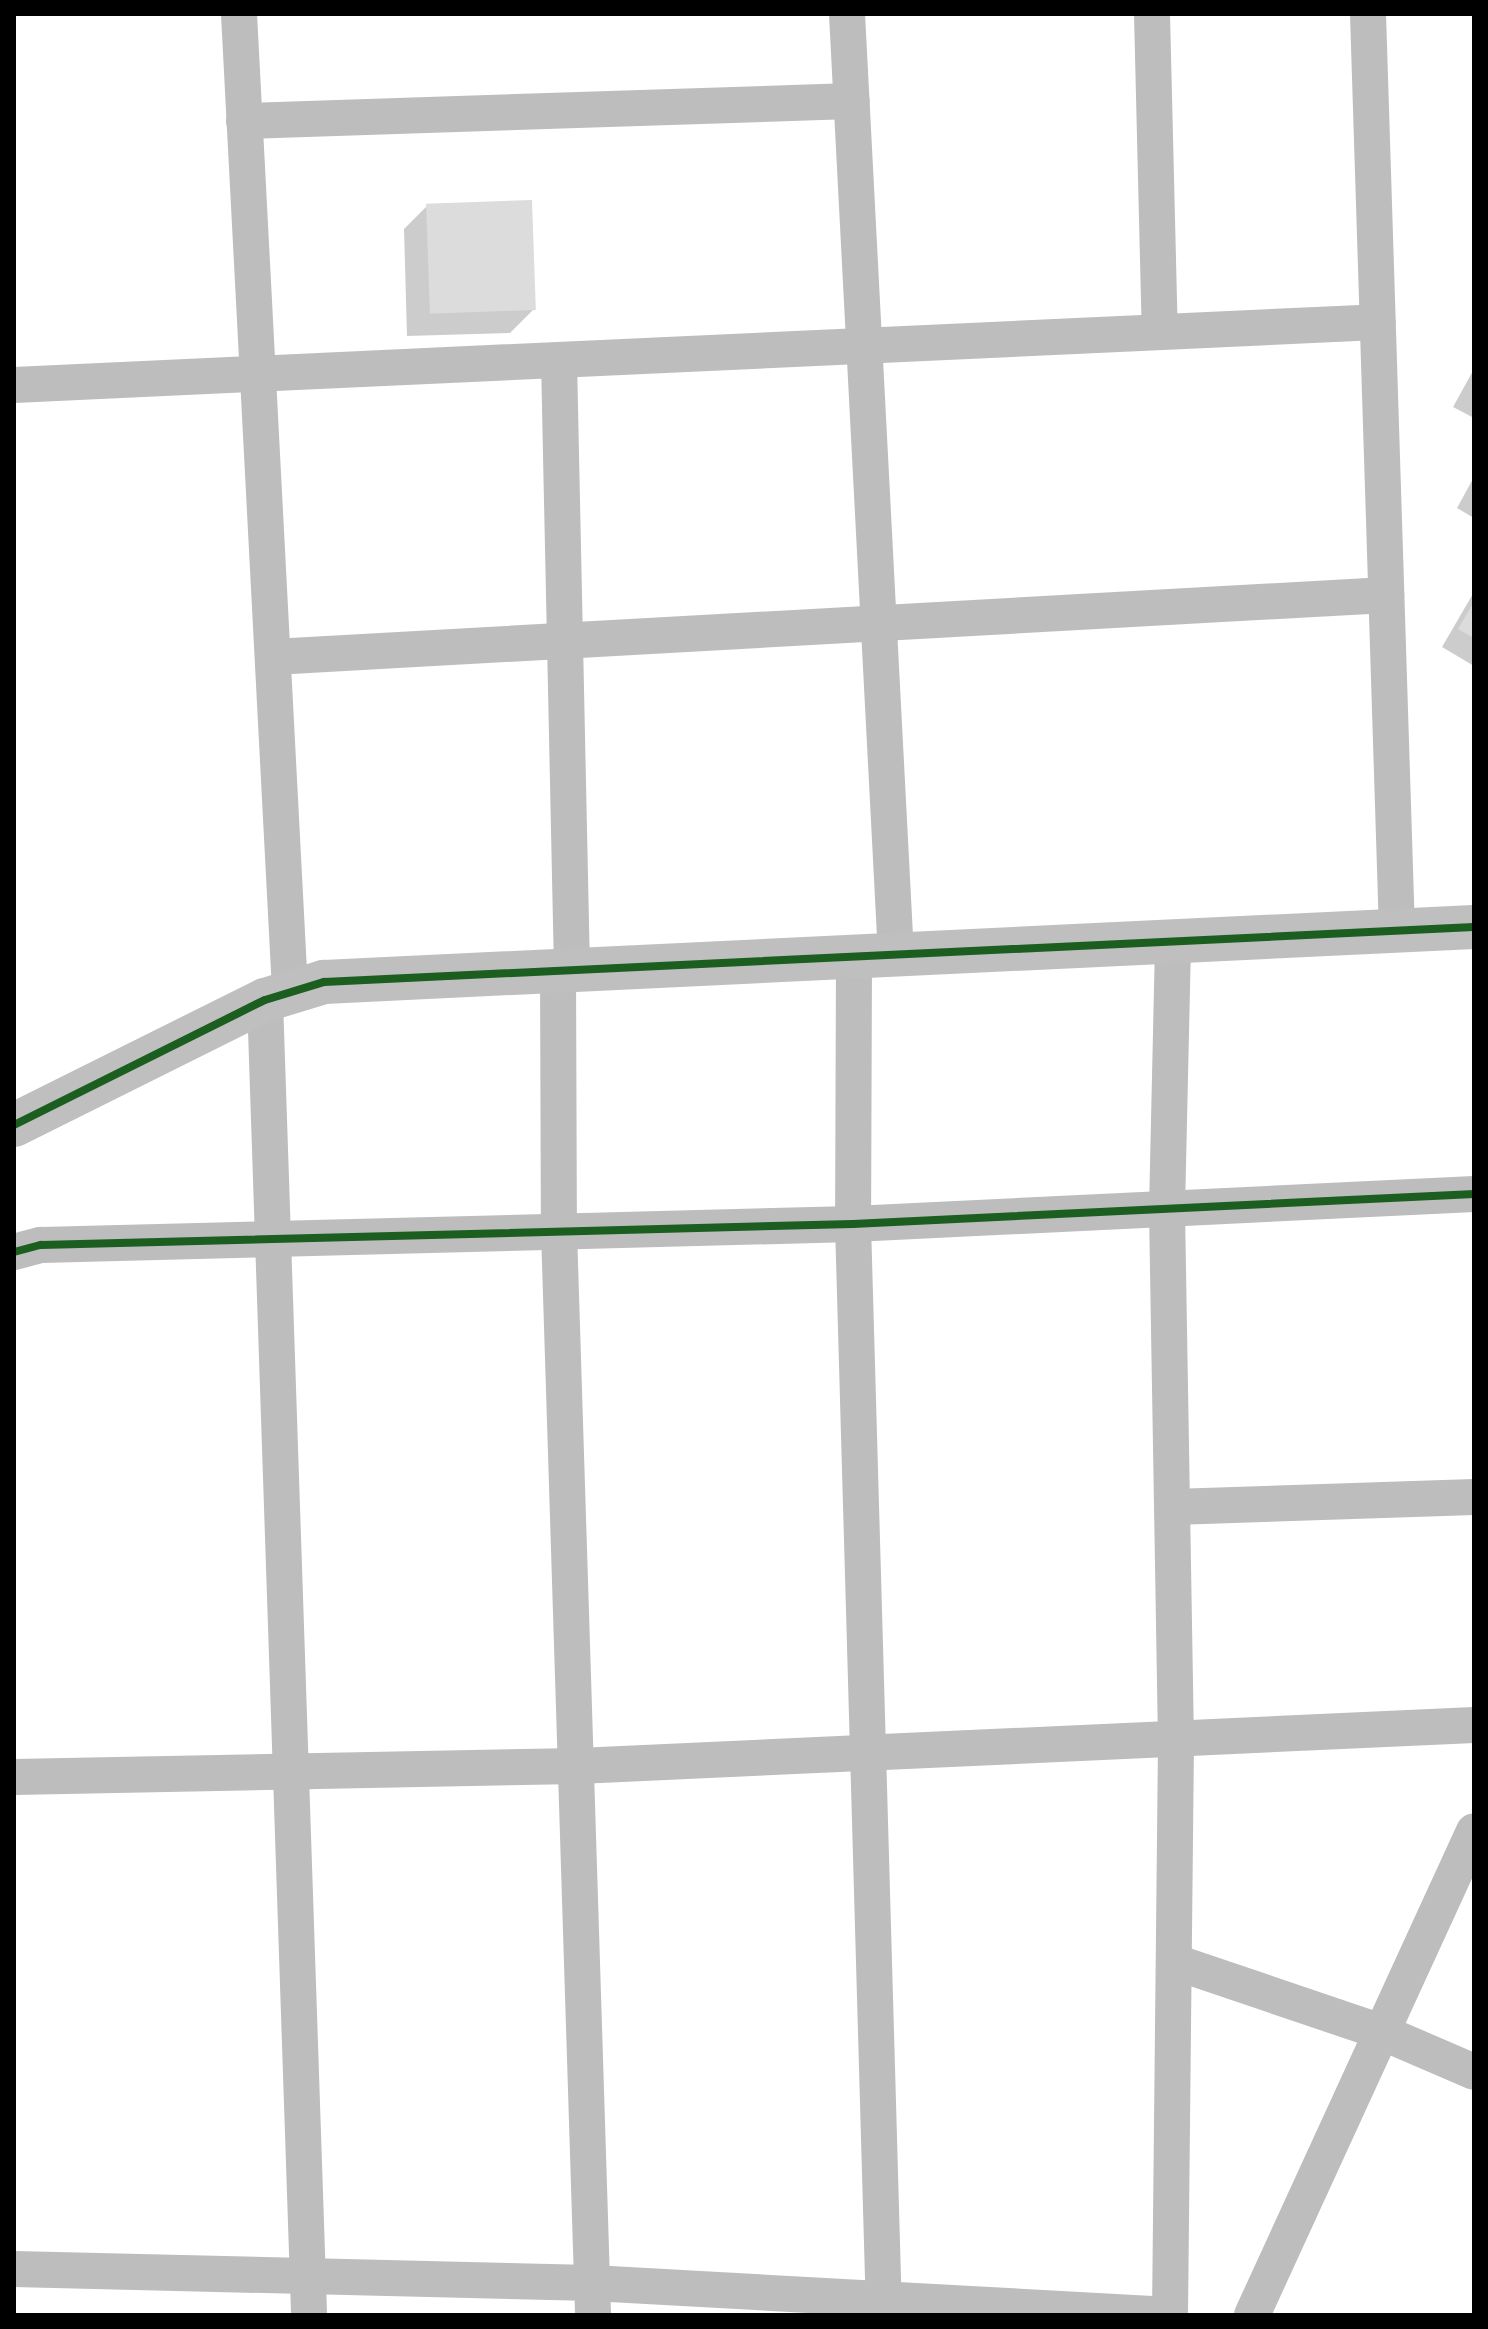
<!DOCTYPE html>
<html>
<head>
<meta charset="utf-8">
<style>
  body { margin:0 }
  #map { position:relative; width:1488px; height:2329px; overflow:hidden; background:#fff; font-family:"Archivo Narrow",sans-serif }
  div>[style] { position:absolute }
  .shadow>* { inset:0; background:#0003 }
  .building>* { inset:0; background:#dcdcdc; transform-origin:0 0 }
  .street>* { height:36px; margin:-18px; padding:0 18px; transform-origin:18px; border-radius:18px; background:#bdbdbd }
  .secondary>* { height:44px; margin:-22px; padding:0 22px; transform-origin:22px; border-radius:22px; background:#bfbfbf }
  .cycleway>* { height:8px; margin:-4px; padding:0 4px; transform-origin:4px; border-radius:4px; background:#1b5e20 }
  span { translate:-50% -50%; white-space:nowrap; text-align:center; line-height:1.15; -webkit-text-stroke:6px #fff; paint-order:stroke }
  .frame { position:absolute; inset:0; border:16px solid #000; pointer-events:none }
</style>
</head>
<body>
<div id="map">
  <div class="shadow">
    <i style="clip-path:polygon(427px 206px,534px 309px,510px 333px,407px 336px,404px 229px)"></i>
    <i style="clip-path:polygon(1474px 369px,1474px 418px,1453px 407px)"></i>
    <i style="clip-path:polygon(1474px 477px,1474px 518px,1457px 508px)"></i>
    <i style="clip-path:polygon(1474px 592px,1474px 666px,1442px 647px)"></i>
  </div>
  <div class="building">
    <i style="left:532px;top:200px;width:110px;height:106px;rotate:88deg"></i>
    <i style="clip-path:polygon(1474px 602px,1474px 638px,1458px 629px)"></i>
  </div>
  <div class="street">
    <i style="left:239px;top:14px;width:976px;rotate:87.01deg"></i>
    <i style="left:847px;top:14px;width:943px;rotate:87.02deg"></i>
    <i style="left:1152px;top:14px;width:318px;rotate:88.6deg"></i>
    <i style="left:1368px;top:14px;width:916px;rotate:88.19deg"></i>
    <i style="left:244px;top:121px;width:608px;rotate:-1.88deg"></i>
    <i style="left:559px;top:360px;width:608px;rotate:88.78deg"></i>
    <i style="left:14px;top:385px;width:1365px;rotate:-2.64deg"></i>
    <i style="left:273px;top:657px;width:1115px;rotate:-3.19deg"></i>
    <i style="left:854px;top:957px;width:267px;rotate:90.2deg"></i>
    <i style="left:853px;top:1224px;width:1091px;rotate:88.37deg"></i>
    <i style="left:558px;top:969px;width:262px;rotate:89.8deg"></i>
    <i style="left:559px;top:1231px;width:1085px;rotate:88.2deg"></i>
    <i style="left:265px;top:1000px;width:1316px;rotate:88.08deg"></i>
    <i style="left:14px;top:1252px;width:28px;rotate:-15deg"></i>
    <i style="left:41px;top:1245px;width:812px;rotate:-1.48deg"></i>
    <i style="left:853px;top:1224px;width:622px;rotate:-2.77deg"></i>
    <i style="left:1173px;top:1507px;width:301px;rotate:-1.9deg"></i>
    <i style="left:14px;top:1777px;width:564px;rotate:-1.12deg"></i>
    <i style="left:578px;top:1766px;width:897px;rotate:-2.62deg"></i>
    <i style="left:1175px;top:1962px;width:215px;rotate:18.7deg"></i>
    <i style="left:1379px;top:2031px;width:103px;rotate:23.3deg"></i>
    <i style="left:14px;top:2269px;width:578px;rotate:1.39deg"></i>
    <i style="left:592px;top:2283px;width:579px;rotate:3.17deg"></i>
    <i style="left:1170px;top:2315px;width:573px;rotate:-89.4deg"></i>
    <i style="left:1176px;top:1742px;width:533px;rotate:-90.97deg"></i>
    <i style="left:1167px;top:1209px;width:268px;rotate:-88.7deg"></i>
    <i style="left:1252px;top:2315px;width:532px;rotate:-65.36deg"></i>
  </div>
  <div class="secondary">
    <i style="left:14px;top:1125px;width:280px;rotate:-26.5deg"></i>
    <i style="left:265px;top:1000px;width:62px;rotate:-17deg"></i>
    <i style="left:324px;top:982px;width:1151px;rotate:-2.74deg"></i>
  </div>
  <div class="cycleway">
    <i style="left:14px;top:1125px;width:280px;rotate:-26.5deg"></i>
    <i style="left:265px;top:1000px;width:62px;rotate:-17deg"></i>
    <i style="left:324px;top:982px;width:1151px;rotate:-2.74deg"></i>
    <i style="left:14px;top:1252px;width:28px;rotate:-15deg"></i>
    <i style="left:41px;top:1245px;width:812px;rotate:-1.48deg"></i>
    <i style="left:853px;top:1224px;width:622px;rotate:-2.77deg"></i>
  </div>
  <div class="frame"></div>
</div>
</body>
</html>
